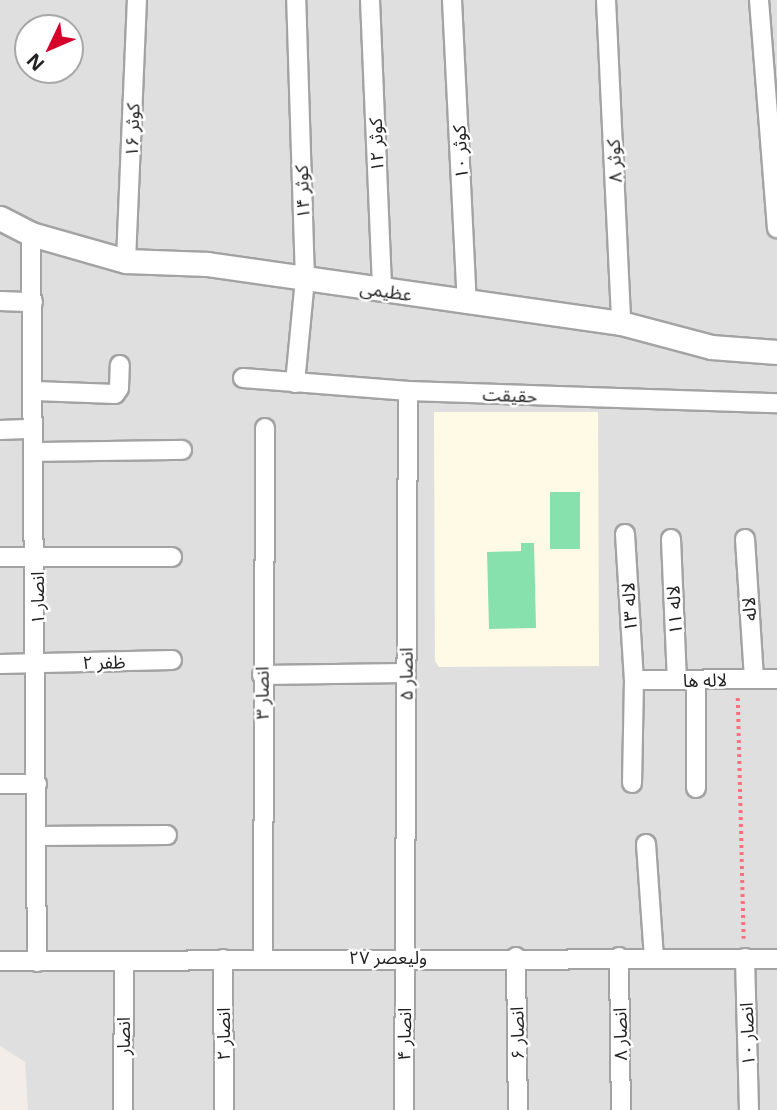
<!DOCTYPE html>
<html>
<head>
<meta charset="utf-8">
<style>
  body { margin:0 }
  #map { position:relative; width:777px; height:1110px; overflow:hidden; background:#f2ede9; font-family:"Open Sans","Noto Sans Arabic",sans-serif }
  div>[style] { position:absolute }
  .residential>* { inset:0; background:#e0dfdf }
  .education>* { inset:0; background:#fffae5 }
  .pitch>* { inset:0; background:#87e1ac; transform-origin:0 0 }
  .path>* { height:3.5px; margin-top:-1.75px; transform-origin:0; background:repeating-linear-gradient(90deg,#fc707e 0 3.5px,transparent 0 7px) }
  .roads { filter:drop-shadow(2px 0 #a3a3a3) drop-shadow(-2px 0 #a3a3a3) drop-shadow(0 2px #a3a3a3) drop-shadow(0 -2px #a3a3a3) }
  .minor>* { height:18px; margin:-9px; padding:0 9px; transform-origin:9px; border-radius:9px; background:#fff }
  .tertiary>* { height:23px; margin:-11.5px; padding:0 11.5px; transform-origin:11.5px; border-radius:11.5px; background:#fff }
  span { translate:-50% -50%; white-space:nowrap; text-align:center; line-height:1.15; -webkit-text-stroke:5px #fff; paint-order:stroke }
  .street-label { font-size:18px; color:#222 }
  .north { position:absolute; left:14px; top:14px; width:70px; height:70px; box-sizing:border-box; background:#fff; border:2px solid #a7a7a7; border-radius:50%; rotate:226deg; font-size:19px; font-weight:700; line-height:28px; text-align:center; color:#222 }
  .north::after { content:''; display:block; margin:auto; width:24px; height:32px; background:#d4002b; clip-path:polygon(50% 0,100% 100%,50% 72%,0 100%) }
</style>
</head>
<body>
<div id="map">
  <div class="residential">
    <i style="clip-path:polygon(evenodd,0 0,777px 0,777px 1110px,28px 1110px,25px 1062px,0 1046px,0 0,28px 28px,70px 28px,70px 70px,28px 70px,28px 28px)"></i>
  </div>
  <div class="education">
    <i style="clip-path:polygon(434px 412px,598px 412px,599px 666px,439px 667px,435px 661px)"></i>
  </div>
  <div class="pitch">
    <i style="left:550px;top:492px;width:30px;height:57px"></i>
    <i style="clip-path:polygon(521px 543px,534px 543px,536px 628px,489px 629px,487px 552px,521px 551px)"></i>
  </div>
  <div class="path">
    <i style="left:738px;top:698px;width:241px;rotate:88.6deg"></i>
  </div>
  <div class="roads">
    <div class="minor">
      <i style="left:370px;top:0;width:290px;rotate:87.6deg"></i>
      <i style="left:452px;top:0;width:304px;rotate:87.2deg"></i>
      <i style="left:606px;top:0;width:323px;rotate:87.3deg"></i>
      <i style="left:759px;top:0;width:229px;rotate:85.5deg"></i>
      <i style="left:31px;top:234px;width:728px;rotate:89.53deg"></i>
      <i style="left:126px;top:261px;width:261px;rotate:-87.6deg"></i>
      <i style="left:0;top:301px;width:33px;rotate:2deg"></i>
      <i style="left:243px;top:378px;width:166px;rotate:4.5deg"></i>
      <i style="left:408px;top:391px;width:369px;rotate:1.9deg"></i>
      <i style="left:295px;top:383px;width:103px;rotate:-84.5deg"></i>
      <i style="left:305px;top:280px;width:280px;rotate:-91.8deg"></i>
      <i style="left:35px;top:391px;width:80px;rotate:2.1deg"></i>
      <i style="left:115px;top:394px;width:7px;rotate:-56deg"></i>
      <i style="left:119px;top:388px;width:23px;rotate:-88deg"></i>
      <i style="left:0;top:430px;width:33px;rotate:-2deg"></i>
      <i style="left:33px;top:452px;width:149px;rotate:-0.8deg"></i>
      <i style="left:625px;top:534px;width:146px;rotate:86.5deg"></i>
      <i style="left:634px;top:680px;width:103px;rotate:91.1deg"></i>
      <i style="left:671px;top:539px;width:141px;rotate:87.6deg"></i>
      <i style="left:745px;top:539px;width:140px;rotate:86.3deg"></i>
      <i style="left:0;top:557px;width:172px"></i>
      <i style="left:0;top:664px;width:172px;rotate:-1.3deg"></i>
      <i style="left:262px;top:675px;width:143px;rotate:-0.8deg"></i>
      <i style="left:634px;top:680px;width:143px;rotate:-0.4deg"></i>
      <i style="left:0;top:784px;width:37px"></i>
      <i style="left:696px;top:788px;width:108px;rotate:-90deg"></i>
      <i style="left:37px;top:836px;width:130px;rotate:-0.4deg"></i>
      <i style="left:646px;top:844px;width:114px;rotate:86deg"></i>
      <i style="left:263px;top:957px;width:529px;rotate:-89.78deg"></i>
      <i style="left:516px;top:957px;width:153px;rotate:89.3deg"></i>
      <i style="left:619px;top:957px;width:153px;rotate:89.3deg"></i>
      <i style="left:745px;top:958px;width:152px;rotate:88.5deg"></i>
      <i style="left:223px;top:959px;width:151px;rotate:89.6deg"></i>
      <i style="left:0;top:961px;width:777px;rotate:-0.15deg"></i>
      <i style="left:123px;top:1110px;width:149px;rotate:-89.6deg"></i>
      <i style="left:404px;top:1110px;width:719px;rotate:-89.68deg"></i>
    </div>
    <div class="tertiary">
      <i style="left:0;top:218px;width:35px;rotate:27deg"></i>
      <i style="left:31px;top:234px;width:99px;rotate:15.9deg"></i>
      <i style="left:126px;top:261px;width:81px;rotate:2.1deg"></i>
      <i style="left:207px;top:264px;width:418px;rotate:8.1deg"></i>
      <i style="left:621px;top:323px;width:93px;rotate:14.9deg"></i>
      <i style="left:711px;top:347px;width:66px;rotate:4.3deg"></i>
    </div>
  </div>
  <div class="street-label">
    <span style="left:132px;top:130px;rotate:-88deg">کوثر ۱۶</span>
    <span style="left:376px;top:145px;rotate:-92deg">کوثر ۱۲</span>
    <span style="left:460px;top:152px;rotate:-93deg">کوثر ۱۰</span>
    <span style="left:614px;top:161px;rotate:-93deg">کوثر ۸</span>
    <span style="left:302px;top:192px;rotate:-92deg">کوثر ۱۴</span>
    <span style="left:386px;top:291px;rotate:8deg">عظیمی</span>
    <span style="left:510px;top:395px;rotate:2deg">حقیقت</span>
    <span style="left:37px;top:598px;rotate:-90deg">انصار ۱</span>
    <span style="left:629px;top:607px;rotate:-93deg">لاله ۱۳</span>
    <span style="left:749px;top:609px;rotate:-94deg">لاله</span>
    <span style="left:674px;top:610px;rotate:-93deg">لاله ۱۱</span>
    <span style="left:104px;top:662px;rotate:-1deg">ظفر ۲</span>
    <span style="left:406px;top:674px;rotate:-90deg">انصار ۵</span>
    <span style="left:705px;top:680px;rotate:-1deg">لاله ها</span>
    <span style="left:262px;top:693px;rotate:-90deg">انصار ۳</span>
    <span style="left:388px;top:957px">ولیعصر ۲۷</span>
    <span style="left:517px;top:1033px;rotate:-91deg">انصار ۶</span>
    <span style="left:223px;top:1034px;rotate:-90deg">انصار ۲</span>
    <span style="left:404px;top:1034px;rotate:-89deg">انصار ۴</span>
    <span style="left:620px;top:1034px;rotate:-91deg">انصار ۸</span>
    <span style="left:747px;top:1034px;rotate:-92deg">انصار ۱۰</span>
    <span style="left:123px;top:1036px;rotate:-90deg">انصار</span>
  </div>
  <div class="north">N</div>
</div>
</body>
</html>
